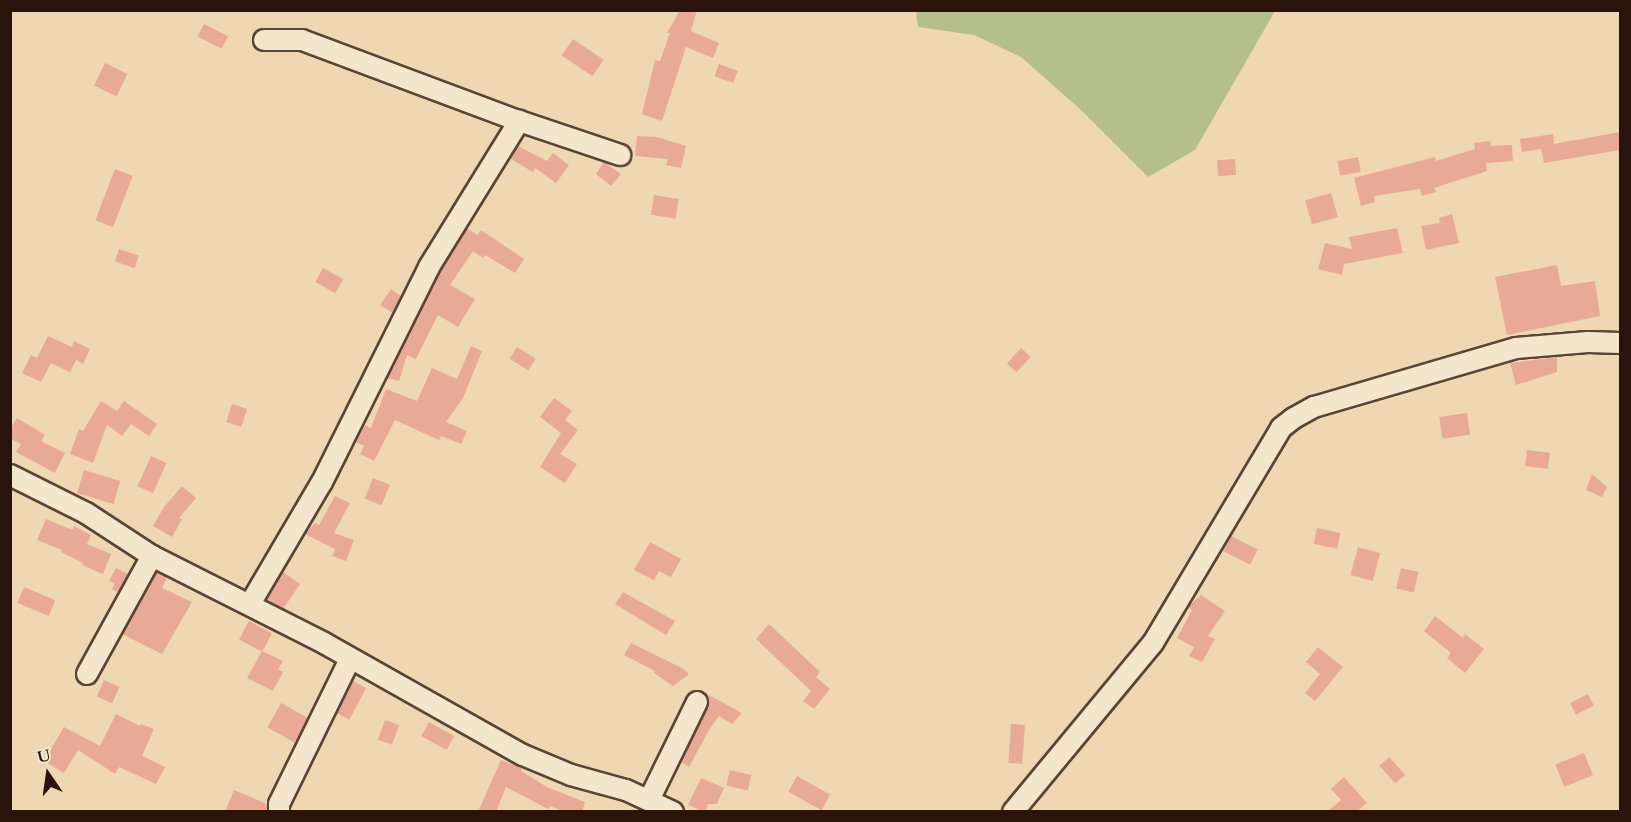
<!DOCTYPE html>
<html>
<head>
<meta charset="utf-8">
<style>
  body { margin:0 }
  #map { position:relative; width:1631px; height:822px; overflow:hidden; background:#eed7b2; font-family:Cardo,serif }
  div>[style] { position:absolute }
  .green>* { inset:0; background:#b5bf8e }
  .building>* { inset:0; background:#e8aa97; transform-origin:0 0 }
  .roads { filter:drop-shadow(2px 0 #5a4434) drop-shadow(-2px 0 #5a4434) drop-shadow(0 2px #5a4434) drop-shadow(0 -2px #5a4434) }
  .minor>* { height:20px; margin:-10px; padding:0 10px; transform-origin:10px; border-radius:10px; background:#f4e5cd }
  span { translate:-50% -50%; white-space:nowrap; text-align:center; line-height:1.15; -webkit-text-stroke:6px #f4e5cd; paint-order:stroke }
  .frame { position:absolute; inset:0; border:12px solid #29130a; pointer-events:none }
  .north { position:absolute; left:18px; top:744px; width:60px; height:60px; -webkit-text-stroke:4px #f4e5cd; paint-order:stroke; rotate:347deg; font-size:16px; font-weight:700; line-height:24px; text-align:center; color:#29130a }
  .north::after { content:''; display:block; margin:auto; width:21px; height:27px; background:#29130a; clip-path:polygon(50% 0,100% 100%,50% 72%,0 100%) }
</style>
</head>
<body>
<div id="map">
  <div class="green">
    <i style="clip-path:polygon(916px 11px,916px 10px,1275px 11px,1195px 150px,1148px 177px,1080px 109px,1021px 57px,974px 35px,918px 27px)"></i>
  </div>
  <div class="building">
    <i style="clip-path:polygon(680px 10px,697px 10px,691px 31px,719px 43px,713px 58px,686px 47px,662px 121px,642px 114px,655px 60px,660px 61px,670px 33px,667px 33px)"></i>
    <i style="left:204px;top:24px;width:27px;height:14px;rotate:27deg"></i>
    <i style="left:573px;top:39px;width:37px;height:20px;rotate:34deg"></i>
    <i style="left:105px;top:63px;width:25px;height:25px;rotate:26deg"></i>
    <i style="left:719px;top:64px;width:20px;height:13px;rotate:20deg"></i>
    <i style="clip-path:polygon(1620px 132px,1620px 150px,1544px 163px,1541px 149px,1522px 152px,1520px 139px,1553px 134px,1554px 144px)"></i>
    <i style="clip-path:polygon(637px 136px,657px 137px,686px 146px,681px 168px,666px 165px,668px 159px,635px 156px)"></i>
    <i style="clip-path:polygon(1490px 141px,1491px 146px,1512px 145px,1513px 161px,1486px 163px,1487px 171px,1434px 188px,1436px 192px,1422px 196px,1420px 189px,1374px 196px,1375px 202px,1361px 206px,1354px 178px,1435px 157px,1436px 161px,1475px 149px,1474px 143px)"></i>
    <i style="clip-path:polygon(518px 146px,547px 161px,553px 153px,569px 165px,556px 183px,535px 168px,533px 172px,511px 159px)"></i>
    <i style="left:1358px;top:157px;width:15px;height:21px;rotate:79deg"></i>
    <i style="left:1235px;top:159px;width:16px;height:18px;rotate:86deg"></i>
    <i style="clip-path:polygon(604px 162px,621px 174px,611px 186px,596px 174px)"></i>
    <i style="left:115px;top:169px;width:19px;height:55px;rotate:21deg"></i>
    <i style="left:1331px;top:193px;width:25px;height:27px;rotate:74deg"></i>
    <i style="left:654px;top:195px;width:25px;height:20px;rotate:9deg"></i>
    <i style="clip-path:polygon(1452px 214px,1459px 243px,1426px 250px,1421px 226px,1440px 223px,1439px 218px)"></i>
    <i style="clip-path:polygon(467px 228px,477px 235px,481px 230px,524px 259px,515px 273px,485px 255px,483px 258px,473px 251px,450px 285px,475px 299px,458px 327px,438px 315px,416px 359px,407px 355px,399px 381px,387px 378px,440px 273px)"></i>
    <i style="clip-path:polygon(1397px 228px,1403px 253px,1344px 264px,1342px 275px,1318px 269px,1325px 243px,1352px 249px,1349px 237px)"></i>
    <i style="left:119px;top:249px;width:21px;height:13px;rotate:19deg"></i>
    <i style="clip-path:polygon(1557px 265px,1561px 286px,1595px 281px,1600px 316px,1507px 335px,1495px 277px)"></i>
    <i style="left:323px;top:268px;width:23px;height:16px;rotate:29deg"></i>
    <i style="clip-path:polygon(391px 289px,401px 296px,393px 313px,380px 305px)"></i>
    <i style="clip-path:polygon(48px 336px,72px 347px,74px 341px,90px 349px,83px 364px,76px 360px,70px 372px,51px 363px,41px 382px,22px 373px,31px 355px,37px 358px)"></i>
    <i style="clip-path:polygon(471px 346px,482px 351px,463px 398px,446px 422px,467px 431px,461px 444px,441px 436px,439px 440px,395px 420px,374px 461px,360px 454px,364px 446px,356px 442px,365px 425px,371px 428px,386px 389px,417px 401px,432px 368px,457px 379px)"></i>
    <i style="left:517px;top:347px;width:22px;height:14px;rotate:32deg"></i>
    <i style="left:1021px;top:348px;width:13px;height:21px;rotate:42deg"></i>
    <i style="clip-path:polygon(1557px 357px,1557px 372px,1516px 385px,1510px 363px)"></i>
    <i style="clip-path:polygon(554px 398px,572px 411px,565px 420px,578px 430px,560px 454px,577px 464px,565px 483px,540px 467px,561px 433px,540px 417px)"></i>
    <i style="clip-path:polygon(101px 401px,117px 411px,124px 401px,157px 424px,149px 436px,131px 424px,122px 436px,107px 425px,93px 463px,70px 454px,79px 429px,83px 431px)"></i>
    <i style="left:232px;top:404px;width:16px;height:19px;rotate:18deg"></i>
    <i style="left:1467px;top:413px;width:22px;height:28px;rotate:82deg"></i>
    <i style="clip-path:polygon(17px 418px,45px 435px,41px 441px,65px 453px,55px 473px,16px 452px,21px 444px,10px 438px,10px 429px)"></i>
    <i style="left:1527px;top:450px;width:23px;height:16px;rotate:7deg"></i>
    <i style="left:151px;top:456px;width:17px;height:33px;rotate:24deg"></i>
    <i style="left:84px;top:470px;width:38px;height:24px;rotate:17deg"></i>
    <i style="clip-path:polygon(1592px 474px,1607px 487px,1602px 497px,1586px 490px)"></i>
    <i style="left:373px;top:478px;width:18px;height:22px;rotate:22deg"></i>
    <i style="clip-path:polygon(182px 486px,196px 498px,179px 518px,182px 519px,172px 537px,153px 526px,164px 507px)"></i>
    <i style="clip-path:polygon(335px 496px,350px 503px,334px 533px,354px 540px,346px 561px,332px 556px,335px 549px,305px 534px,315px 523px,319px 525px)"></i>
    <i style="clip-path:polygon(46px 519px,72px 530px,74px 526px,91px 535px,87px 544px,111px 554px,103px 574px,82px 565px,83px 563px,61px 552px,62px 550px,37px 540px)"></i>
    <i style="left:1317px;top:528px;width:24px;height:16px;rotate:12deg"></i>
    <i style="left:1231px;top:536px;width:30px;height:17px;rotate:27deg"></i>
    <i style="clip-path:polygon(650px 542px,681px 559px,671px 577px,659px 571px,654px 580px,634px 570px)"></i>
    <i style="left:1358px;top:547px;width:23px;height:29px;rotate:15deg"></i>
    <i style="clip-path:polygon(116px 568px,128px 574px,118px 592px,112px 589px,115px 584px,109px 581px)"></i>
    <i style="left:1401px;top:568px;width:18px;height:21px;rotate:13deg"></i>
    <i style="clip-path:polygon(157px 572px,167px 577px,162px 588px,192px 602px,162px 654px,122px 634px)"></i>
    <i style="left:283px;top:572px;width:21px;height:31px;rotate:35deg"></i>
    <i style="left:24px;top:587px;width:34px;height:17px;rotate:23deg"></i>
    <i style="clip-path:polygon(623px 592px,675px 621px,666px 635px,615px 604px)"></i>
    <i style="clip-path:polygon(1201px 595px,1225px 611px,1208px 636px,1215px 639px,1202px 662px,1189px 656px,1194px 647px,1177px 638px,1192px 610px,1188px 607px)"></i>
    <i style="clip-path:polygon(1435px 616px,1463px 638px,1465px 634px,1484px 649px,1465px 673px,1447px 658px,1451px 653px,1424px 631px)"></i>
    <i style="left:249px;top:621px;width:26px;height:21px;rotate:28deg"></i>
    <i style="clip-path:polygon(769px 624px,820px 672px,816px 677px,830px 689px,814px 709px,803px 701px,811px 691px,756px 639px)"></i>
    <i style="clip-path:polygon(631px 643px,682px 668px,689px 674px,673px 686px,654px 673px,655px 671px,624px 655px)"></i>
    <i style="clip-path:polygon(1318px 647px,1343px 667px,1315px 701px,1305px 693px,1320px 674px,1306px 662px)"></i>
    <i style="clip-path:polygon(262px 651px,283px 661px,278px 669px,283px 672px,273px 691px,247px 678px)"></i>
    <i style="left:104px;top:680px;width:17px;height:18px;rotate:24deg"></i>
    <i style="left:353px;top:681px;width:15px;height:36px;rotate:28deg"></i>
    <i style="left:1588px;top:694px;width:13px;height:20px;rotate:63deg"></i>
    <i style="clip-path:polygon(709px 695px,742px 713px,732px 724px,719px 716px,709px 730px,689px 767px,681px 762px,708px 707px)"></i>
    <i style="left:281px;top:703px;width:31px;height:28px;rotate:29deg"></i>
    <i style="clip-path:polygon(116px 714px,140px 726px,141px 724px,154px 729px,142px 756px,165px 767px,156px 784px,119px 767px,115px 774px,78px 750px,64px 773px,44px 761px,64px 727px,100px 746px)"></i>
    <i style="left:385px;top:720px;width:15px;height:21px;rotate:20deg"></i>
    <i style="left:429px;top:722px;width:29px;height:16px;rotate:29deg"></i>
    <i style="left:1011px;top:724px;width:14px;height:39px;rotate:4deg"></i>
    <i style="left:1584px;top:753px;width:24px;height:31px;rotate:68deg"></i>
    <i style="left:1389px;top:757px;width:24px;height:13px;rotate:48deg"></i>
    <i style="clip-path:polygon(501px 760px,522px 768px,521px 771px,547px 787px,585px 802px,582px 812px,564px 812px,550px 806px,548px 809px,506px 787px,496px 812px,478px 812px)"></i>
    <i style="left:730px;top:770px;width:22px;height:16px;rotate:13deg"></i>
    <i style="left:797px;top:776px;width:38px;height:18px;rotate:29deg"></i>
    <i style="clip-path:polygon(1344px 777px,1367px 803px,1356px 812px,1327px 812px,1341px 800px,1331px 789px)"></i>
    <i style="clip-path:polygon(701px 778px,724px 788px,717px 804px,708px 804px,705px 812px,688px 805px)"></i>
    <i style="clip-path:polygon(234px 790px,267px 804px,267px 812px,225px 812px)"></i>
  </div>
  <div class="roads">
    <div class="minor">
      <i style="left:264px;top:40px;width:38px"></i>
      <i style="left:302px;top:40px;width:232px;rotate:20.5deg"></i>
      <i style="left:519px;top:121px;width:107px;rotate:18.6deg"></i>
      <i style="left:10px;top:475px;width:85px;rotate:26.6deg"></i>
      <i style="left:86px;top:513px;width:79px;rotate:33.1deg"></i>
      <i style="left:152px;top:556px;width:193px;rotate:26.8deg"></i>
      <i style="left:324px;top:643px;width:228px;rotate:29.4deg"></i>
      <i style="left:523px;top:755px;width:52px;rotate:22.6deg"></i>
      <i style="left:571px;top:775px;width:57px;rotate:15.3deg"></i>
      <i style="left:626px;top:790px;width:52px;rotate:25.1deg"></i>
      <i style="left:250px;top:604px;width:142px;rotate:-59.5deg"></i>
      <i style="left:322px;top:482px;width:240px;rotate:-63.5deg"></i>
      <i style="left:429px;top:267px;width:172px;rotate:-58.3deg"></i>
      <i style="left:87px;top:674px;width:135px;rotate:-61.2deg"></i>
      <i style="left:649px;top:800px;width:109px;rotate:-63.9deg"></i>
      <i style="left:279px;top:812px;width:8px;rotate:-90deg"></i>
      <i style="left:279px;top:804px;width:161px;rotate:-63.9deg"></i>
      <i style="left:1013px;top:812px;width:219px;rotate:-50.4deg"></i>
      <i style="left:1153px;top:643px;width:250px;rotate:-59.2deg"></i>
      <i style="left:1281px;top:428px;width:16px;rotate:-38deg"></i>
      <i style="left:1294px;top:418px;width:23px;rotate:-29deg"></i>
      <i style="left:1314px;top:407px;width:210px;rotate:-16.3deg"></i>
      <i style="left:1516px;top:348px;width:72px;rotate:-4.8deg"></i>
      <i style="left:1588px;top:342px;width:32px;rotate:2deg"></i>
    </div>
  </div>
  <div class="frame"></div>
  <div class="north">U</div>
</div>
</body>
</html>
